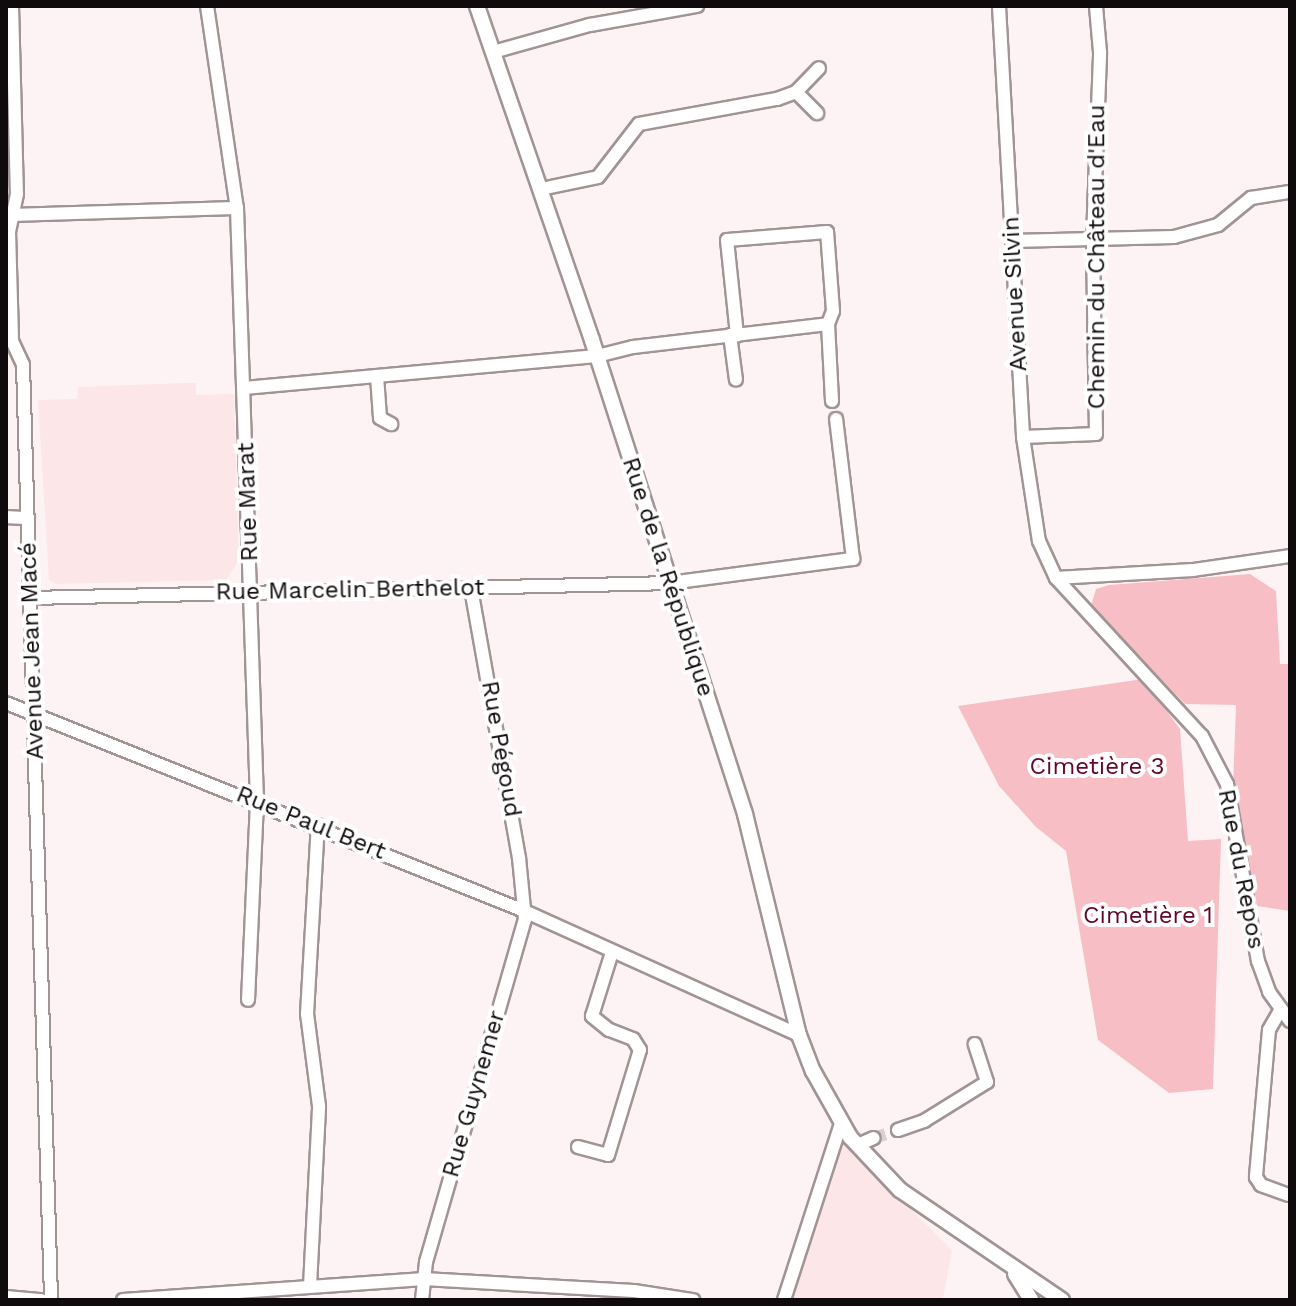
<!DOCTYPE html>
<html>
<head>
<meta charset="utf-8">
<style>
  body { margin:0 }
  #map { position:relative; width:1296px; height:1306px; overflow:hidden; background:#fef3f4; font-family:"Work Sans",sans-serif }
  div>[style] { position:absolute }
  .built>* { inset:0; background:#fce6e8 }
  .green>* { inset:0; background:#f8bec5 }
  .minor-tunnel>* { height:12px; margin-top:-6px; transform-origin:0; background:repeating-linear-gradient(90deg,#dad0d1 0 12px,transparent 0 18px) }
  .roads { filter:drop-shadow(2px 0 #a19495) drop-shadow(-2px 0 #a19495) drop-shadow(0 2px #a19495) drop-shadow(0 -2px #a19495) }
  .minor>* { height:12px; margin:-6px; padding:0 6px; transform-origin:6px; border-radius:6px; background:#fff }
  .tertiary>* { height:14px; margin:-7px; padding:0 7px; transform-origin:7px; border-radius:7px; background:#fff }
  span { translate:-50% -50%; white-space:nowrap; text-align:center; line-height:1.15; -webkit-text-stroke:8px #fff; paint-order:stroke }
  .street-label { font-size:24px; color:#0f0b0c }
  .park-label { font-size:24px; color:#630524 }
  .frame { position:absolute; inset:0; border:8px solid #0f0b0c; pointer-events:none }
</style>
</head>
<body>
<div id="map">
  <div class="built">
    <i style="clip-path:polygon(185px 383px,196px 383px,196px 395px,234px 394px,239px 560px,226px 580px,56px 584px,49px 580px,38px 400px,77px 399px,78px 387px)"></i>
    <i style="clip-path:polygon(842px 1141px,952px 1250px,943px 1298px,951px 1300px,790px 1300px)"></i>
  </div>
  <div class="green">
    <i style="clip-path:polygon(1250px 574px,1276px 591px,1280px 664px,1290px 664px,1290px 911px,1257px 906px,1233px 787px,1236px 705px,1185px 704px,1091px 606px,1096px 589px,1109px 585px)"></i>
    <i style="clip-path:polygon(1143px 679px,1180px 729px,1188px 841px,1221px 839px,1213px 1089px,1169px 1093px,1098px 1040px,1066px 851px,1036px 827px,999px 786px,958px 706px)"></i>
  </div>
  <div class="minor-tunnel">
    <i style="left:874px;top:1138px;width:25px;rotate:-18deg"></i>
  </div>
  <div class="roads">
    <div class="minor">
      <i style="left:12px;top:6px;width:188px;rotate:88.5deg"></i>
      <i style="left:17px;top:194px;width:38px;rotate:102deg"></i>
      <i style="left:9px;top:231px;width:110px;rotate:88.4deg"></i>
      <i style="left:12px;top:341px;width:26px;rotate:65deg"></i>
      <i style="left:23px;top:365px;width:935px;rotate:88.28deg"></i>
      <i style="left:207px;top:6px;width:204px;rotate:81.6deg"></i>
      <i style="left:237px;top:208px;width:594px;rotate:88.07deg"></i>
      <i style="left:257px;top:802px;width:198px;rotate:92.6deg"></i>
      <i style="left:999px;top:6px;width:432px;rotate:86.8deg"></i>
      <i style="left:1023px;top:437px;width:105px;rotate:81.3deg"></i>
      <i style="left:1039px;top:541px;width:41px;rotate:65.3deg"></i>
      <i style="left:1056px;top:578px;width:215px;rotate:47.3deg"></i>
      <i style="left:1202px;top:736px;width:54px;rotate:62.5deg"></i>
      <i style="left:1227px;top:784px;width:180px;rotate:80.1deg"></i>
      <i style="left:1258px;top:961px;width:33px;rotate:70deg"></i>
      <i style="left:1269px;top:992px;width:36px;rotate:54deg"></i>
      <i style="left:493px;top:52px;width:101px;rotate:-15.6deg"></i>
      <i style="left:590px;top:25px;width:109px;rotate:-10.1deg"></i>
      <i style="left:796px;top:92px;width:30px;rotate:45deg"></i>
      <i style="left:541px;top:189px;width:58px;rotate:-11.9deg"></i>
      <i style="left:598px;top:177px;width:67px;rotate:-52.3deg"></i>
      <i style="left:639px;top:124px;width:140px;rotate:-10.3deg"></i>
      <i style="left:777px;top:99px;width:20px;rotate:-20deg"></i>
      <i style="left:796px;top:92px;width:33px;rotate:-46deg"></i>
      <i style="left:9px;top:215px;width:228px;rotate:-1.8deg"></i>
      <i style="left:1012px;top:241px;width:162px;rotate:-1.4deg"></i>
      <i style="left:1174px;top:237px;width:46px;rotate:-15.3deg"></i>
      <i style="left:1218px;top:225px;width:43px;rotate:-39.3deg"></i>
      <i style="left:1251px;top:198px;width:39px;rotate:-9deg"></i>
      <i style="left:828px;top:324px;width:77px;rotate:87deg"></i>
      <i style="left:730px;top:335px;width:45px;rotate:82.4deg"></i>
      <i style="left:377px;top:376px;width:42px;rotate:85.9deg"></i>
      <i style="left:380px;top:418px;width:13px;rotate:29deg"></i>
      <i style="left:244px;top:388px;width:354px;rotate:-5.2deg"></i>
      <i style="left:597px;top:356px;width:37px;rotate:-14deg"></i>
      <i style="left:633px;top:347px;width:196px;rotate:-6.7deg"></i>
      <i style="left:828px;top:324px;width:14px;rotate:-69deg"></i>
      <i style="left:833px;top:311px;width:79px;rotate:-94.3deg"></i>
      <i style="left:827px;top:232px;width:100px;rotate:175.4deg"></i>
      <i style="left:727px;top:240px;width:96px;rotate:84deg"></i>
      <i style="left:1023px;top:437px;width:73px;rotate:-2.4deg"></i>
      <i style="left:1096px;top:434px;width:196px;rotate:-90.9deg"></i>
      <i style="left:1093px;top:238px;width:186px;rotate:-87.8deg"></i>
      <i style="left:1100px;top:52px;width:46px;rotate:-95deg"></i>
      <i style="left:6px;top:517px;width:22px;rotate:3deg"></i>
      <i style="left:1056px;top:578px;width:137px;rotate:-3.3deg"></i>
      <i style="left:1193px;top:570px;width:98px;rotate:-8.2deg"></i>
      <i style="left:31px;top:598px;width:639px;rotate:-1.34deg"></i>
      <i style="left:670px;top:583px;width:185px;rotate:-7.5deg"></i>
      <i style="left:853px;top:559px;width:141px;rotate:-96.9deg"></i>
      <i style="left:6px;top:703px;width:556px;rotate:21.86deg"></i>
      <i style="left:522px;top:910px;width:304px;rotate:24.3deg"></i>
      <i style="left:1281px;top:1009px;width:24px;rotate:120deg"></i>
      <i style="left:1269px;top:1030px;width:148px;rotate:95.1deg"></i>
      <i style="left:1256px;top:1177px;width:9px;rotate:58deg"></i>
      <i style="left:1261px;top:1185px;width:29px;rotate:20deg"></i>
      <i style="left:898px;top:1130px;width:28px;rotate:-19deg"></i>
      <i style="left:924px;top:1121px;width:74px;rotate:-31.8deg"></i>
      <i style="left:987px;top:1082px;width:40px;rotate:-108deg"></i>
      <i style="left:858px;top:1145px;width:17px;rotate:-24deg"></i>
      <i style="left:578px;top:1147px;width:31px;rotate:15deg"></i>
      <i style="left:608px;top:1155px;width:110px;rotate:-73.1deg"></i>
      <i style="left:640px;top:1050px;width:13px;rotate:-122deg"></i>
      <i style="left:633px;top:1039px;width:26px;rotate:-159deg"></i>
      <i style="left:609px;top:1030px;width:22px;rotate:-141deg"></i>
      <i style="left:592px;top:1016px;width:67px;rotate:-72.6deg"></i>
      <i style="left:310px;top:1286px;width:180px;rotate:-87.1deg"></i>
      <i style="left:319px;top:1106px;width:93px;rotate:-97.4deg"></i>
      <i style="left:307px;top:1014px;width:189px;rotate:-86.7deg"></i>
      <i style="left:6px;top:1297px;width:36px;rotate:5deg"></i>
      <i style="left:123px;top:1300px;width:302px;rotate:-4deg"></i>
      <i style="left:424px;top:1279px;width:210px;rotate:3.3deg"></i>
      <i style="left:634px;top:1291px;width:60px;rotate:8.7deg"></i>
      <i style="left:422px;top:1300px;width:38px;rotate:-84deg"></i>
      <i style="left:426px;top:1262px;width:357px;rotate:-73.9deg"></i>
      <i style="left:525px;top:919px;width:61px;rotate:-95.6deg"></i>
      <i style="left:519px;top:858px;width:274px;rotate:-100.1deg"></i>
      <i style="left:784px;top:1300px;width:186px;rotate:-72.1deg"></i>
    </div>
    <div class="tertiary">
      <i style="left:477px;top:6px;width:353px;rotate:71deg"></i>
      <i style="left:592px;top:340px;width:498px;rotate:72.1deg"></i>
      <i style="left:745px;top:814px;width:228px;rotate:76.3deg"></i>
      <i style="left:799px;top:1035px;width:39px;rotate:69deg"></i>
      <i style="left:813px;top:1071px;width:76px;rotate:60.7deg"></i>
      <i style="left:850px;top:1137px;width:73px;rotate:46.7deg"></i>
      <i style="left:900px;top:1190px;width:196px;rotate:34.2deg"></i>
      <i style="left:1015px;top:1274px;width:31px;rotate:58deg"></i>
    </div>
  </div>
  <div class="street-label">
    <span style="left:1097px;top:257px;rotate:-90deg">Chemin du Château d'Eau</span>
    <span style="left:1015px;top:294px;rotate:-93deg">Avenue Silvin</span>
    <span style="left:248px;top:502px;rotate:-92deg">Rue Marat</span>
    <span style="left:668px;top:577px;rotate:72deg">Rue de la République</span>
    <span style="left:350px;top:590px;rotate:-1deg">Rue Marcelin Berthelot</span>
    <span style="left:32px;top:651px;rotate:-92deg">Avenue Jean Macé</span>
    <span style="left:501px;top:749px;rotate:80deg">Rue Pégoud</span>
    <span style="left:311px;top:823px;rotate:22deg">Rue Paul Bert</span>
    <span style="left:1241px;top:869px;rotate:79deg">Rue du Repos</span>
    <span style="left:474px;top:1094px;rotate:-74deg">Rue Guynemer</span>
  </div>
  <div class="park-label">
    <span style="left:1097px;top:767px">Cimetière 3</span>
    <span style="left:1148px;top:916px">Cimetière 1</span>
  </div>
  <div class="frame"></div>
</div>
</body>
</html>
